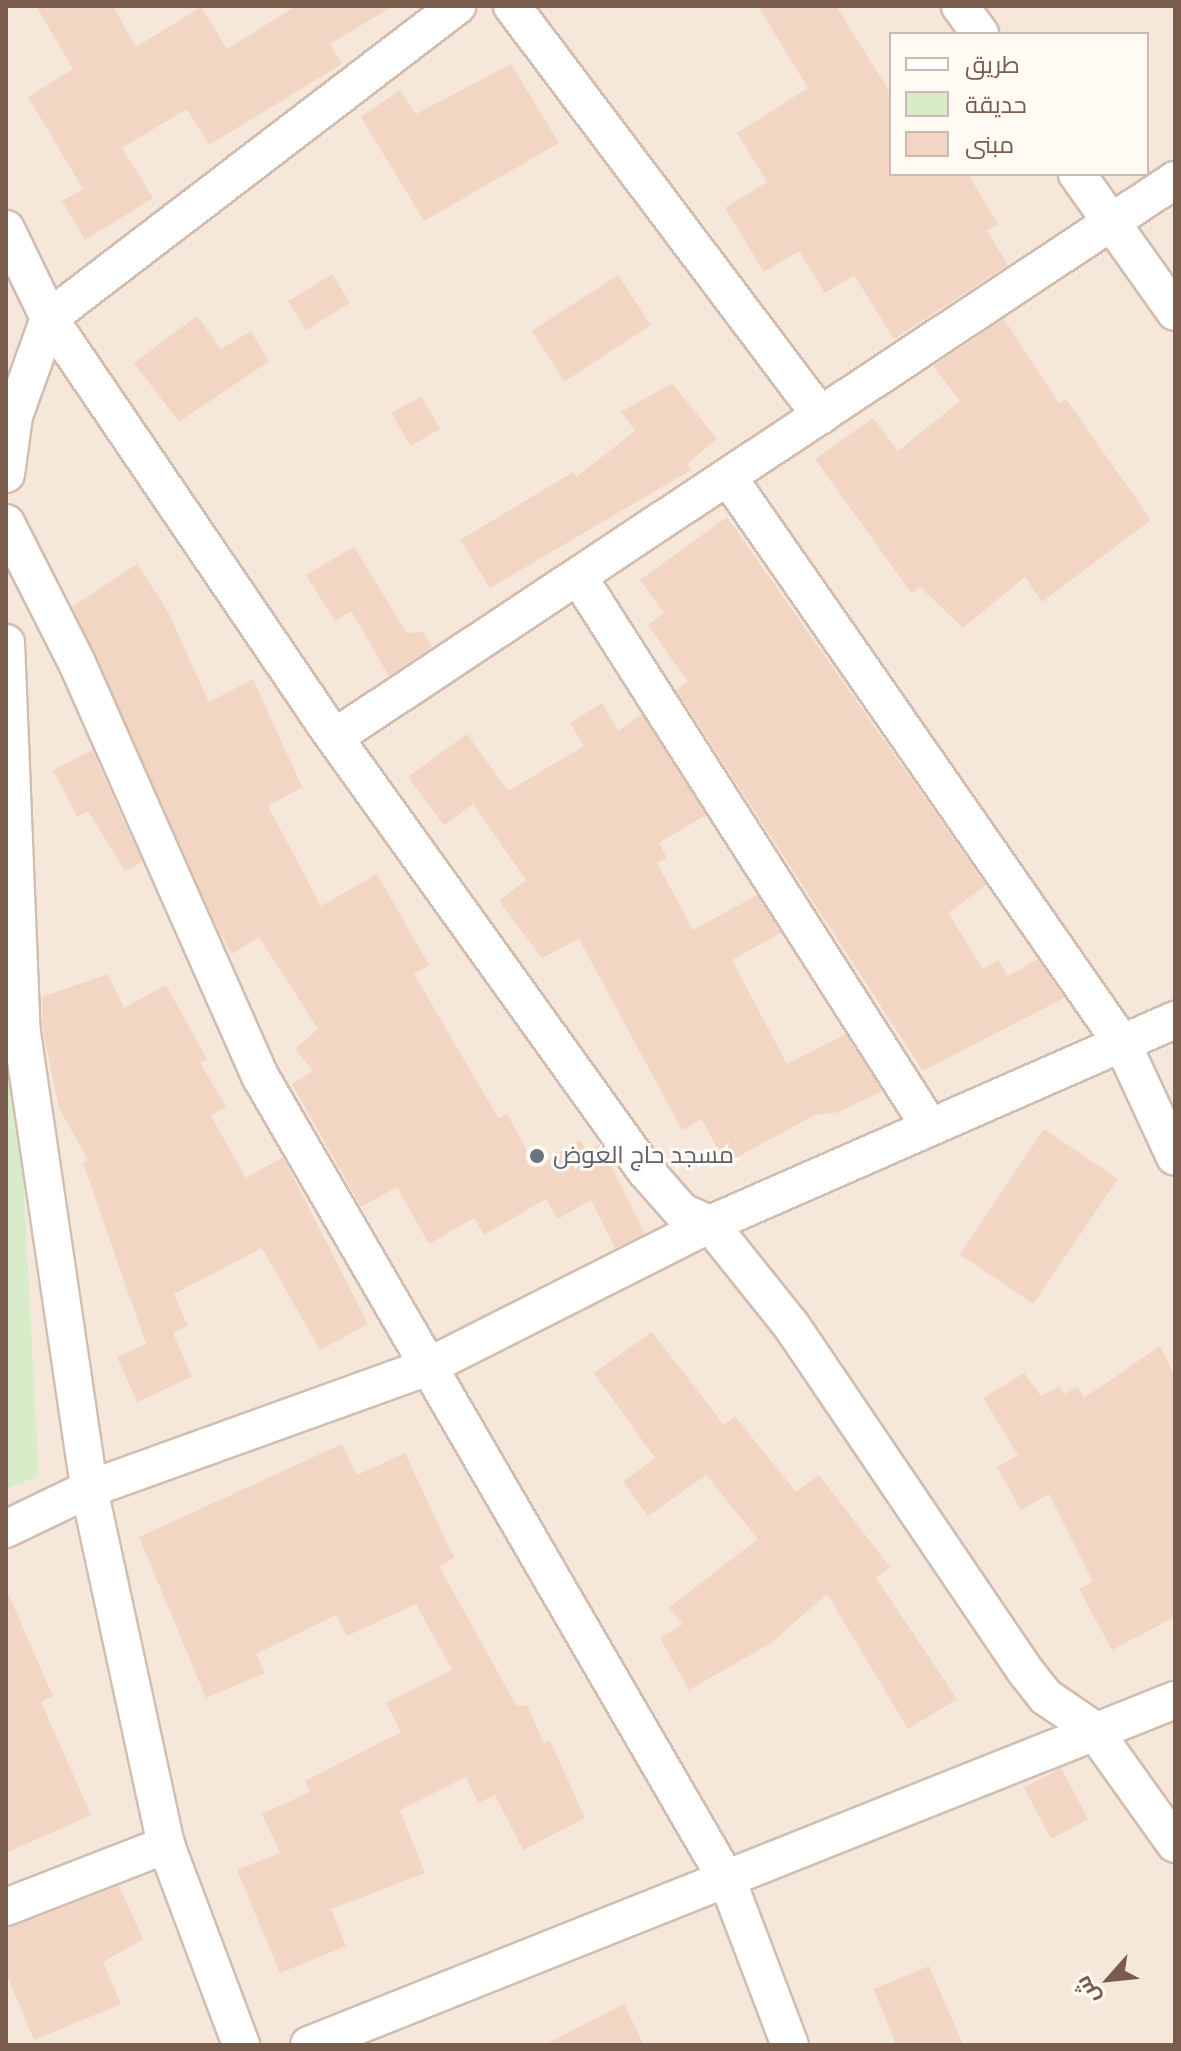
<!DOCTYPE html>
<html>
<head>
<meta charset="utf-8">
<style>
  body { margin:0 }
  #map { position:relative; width:1181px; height:2051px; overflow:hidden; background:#fdf6ec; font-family:"Nunito Sans",Cairo,sans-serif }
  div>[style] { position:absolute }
  .residential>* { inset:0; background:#f5e8da }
  .green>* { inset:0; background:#d8ecc9 }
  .building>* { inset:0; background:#f3d5c3; transform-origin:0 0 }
  .roads { filter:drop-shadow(2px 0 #d1beb0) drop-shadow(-2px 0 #d1beb0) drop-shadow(0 2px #d1beb0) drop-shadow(0 -2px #d1beb0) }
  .street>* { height:36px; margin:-18px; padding:0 18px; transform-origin:18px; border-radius:18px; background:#fff }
  .dots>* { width:22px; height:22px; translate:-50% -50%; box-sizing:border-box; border:4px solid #fffaf3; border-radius:50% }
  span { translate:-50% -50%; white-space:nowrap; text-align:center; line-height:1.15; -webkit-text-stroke:6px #fffaf3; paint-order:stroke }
  .worship-label { font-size:24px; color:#5b616d }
  .left { translate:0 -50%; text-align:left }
  .frame { position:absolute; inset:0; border:8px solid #7a5c4d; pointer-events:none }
  .legend { position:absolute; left:889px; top:32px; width:260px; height:144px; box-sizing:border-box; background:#fffaf3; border:2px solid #cabbb1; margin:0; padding:10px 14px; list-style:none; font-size:24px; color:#7a5c4d }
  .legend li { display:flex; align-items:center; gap:16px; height:40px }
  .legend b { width:40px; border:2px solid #cabbb1 }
  .north { position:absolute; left:1069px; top:1939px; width:80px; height:80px; -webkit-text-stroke:6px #fffaf3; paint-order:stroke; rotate:243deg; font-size:22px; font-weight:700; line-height:32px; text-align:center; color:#7a5c4d }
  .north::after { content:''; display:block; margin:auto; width:28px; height:36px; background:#7a5c4d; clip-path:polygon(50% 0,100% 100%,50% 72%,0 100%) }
</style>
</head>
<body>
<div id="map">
  <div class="residential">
    <i style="clip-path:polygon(evenodd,6px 6px,1175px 6px,1175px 2045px,6px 2045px,6px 1489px,39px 1476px,6px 844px,6px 6px,891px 34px,1147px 34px,1147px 174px,891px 174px,891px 34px)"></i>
  </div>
  <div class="green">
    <i style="clip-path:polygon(6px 844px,39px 1476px,6px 1489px)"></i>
  </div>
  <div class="building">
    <i style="clip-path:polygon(36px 6px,113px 6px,136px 47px,201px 7px,227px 49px,296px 6px,393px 6px,330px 44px,342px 64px,209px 145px,187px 109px,122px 148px,153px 198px,85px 240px,62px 201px,83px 189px,28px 97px,73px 69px)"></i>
    <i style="clip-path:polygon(758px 6px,836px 6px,891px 94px,891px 174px,968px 174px,998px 224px,987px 231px,1008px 265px,894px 339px,854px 275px,825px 293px,799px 251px,764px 272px,725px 208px,767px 182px,737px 133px,808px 88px)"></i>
    <i style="clip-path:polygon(511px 64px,559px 143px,424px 221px,361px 117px,400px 90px,416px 114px)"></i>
    <i style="left:332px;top:274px;width:34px;height:52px;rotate:58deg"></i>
    <i style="left:618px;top:275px;width:60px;height:103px;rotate:57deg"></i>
    <i style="clip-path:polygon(197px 316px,221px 349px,251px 331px,269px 361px,179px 422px,134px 363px)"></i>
    <i style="clip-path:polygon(1004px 319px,1059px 403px,1066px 399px,1151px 520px,1042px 602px,1025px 577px,963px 628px,920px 587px,912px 594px,815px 459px,873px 418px,898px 451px,960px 401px,933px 366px)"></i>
    <i style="clip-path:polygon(672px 383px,717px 439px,687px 464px,691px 470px,490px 588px,460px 540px,573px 472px,576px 477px,635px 431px,621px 412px)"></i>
    <i style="left:421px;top:396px;width:38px;height:34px;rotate:60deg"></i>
    <i style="clip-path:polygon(727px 517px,986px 885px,948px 913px,983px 969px,998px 960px,1008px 976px,1038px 959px,1064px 998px,923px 1071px,676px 690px,688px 682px,648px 625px,664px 613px,640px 580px)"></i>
    <i style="clip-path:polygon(354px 547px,407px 633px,423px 632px,432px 647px,389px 676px,351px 611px,335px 621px,306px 575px)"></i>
    <i style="clip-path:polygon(137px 564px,167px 610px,209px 702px,253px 679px,302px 787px,268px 806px,321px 906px,377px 874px,429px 965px,414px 974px,499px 1119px,507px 1114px,536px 1167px,580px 1140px,587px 1151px,600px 1144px,645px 1234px,615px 1248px,591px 1200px,558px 1219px,546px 1199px,484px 1235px,474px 1218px,429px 1244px,397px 1187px,361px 1207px,292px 1084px,313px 1071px,295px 1049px,318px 1029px,259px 937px,232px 954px,219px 932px,72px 607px)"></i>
    <i style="clip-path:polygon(602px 703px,618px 731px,642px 714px,706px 815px,659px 843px,667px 858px,657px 863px,693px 930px,757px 895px,781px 933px,732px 960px,787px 1064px,846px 1034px,882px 1091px,839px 1112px,815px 1115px,725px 1164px,702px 1119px,682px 1130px,579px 939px,542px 958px,499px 901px,526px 880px,473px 804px,444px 825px,408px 777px,467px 734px,508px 791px,584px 746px,570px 723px)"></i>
    <i style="clip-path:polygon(92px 750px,142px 862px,125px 871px,88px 811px,77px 817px,53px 770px)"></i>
    <i style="clip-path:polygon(108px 974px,124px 1008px,166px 985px,207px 1059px,200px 1063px,226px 1107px,211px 1116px,246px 1178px,283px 1157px,368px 1324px,320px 1350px,262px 1248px,174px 1294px,188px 1326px,173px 1333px,192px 1377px,137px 1402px,117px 1357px,146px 1344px,83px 1163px,88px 1160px,59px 1108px,43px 1031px,42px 997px)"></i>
    <i style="left:1044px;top:1129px;width:89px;height:151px;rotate:34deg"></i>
    <i style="clip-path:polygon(652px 1332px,724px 1425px,735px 1416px,796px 1492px,819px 1475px,890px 1567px,876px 1578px,957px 1699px,908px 1729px,827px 1594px,771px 1643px,689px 1690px,660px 1638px,683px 1624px,668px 1608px,758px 1539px,706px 1475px,648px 1516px,623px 1482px,655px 1458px,594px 1373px)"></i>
    <i style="clip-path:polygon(1160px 1346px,1175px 1376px,1175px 1617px,1112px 1650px,1079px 1589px,1093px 1582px,1049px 1494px,1021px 1510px,997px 1467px,1018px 1455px,983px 1398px,1024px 1373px,1041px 1396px,1060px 1386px,1064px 1394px,1078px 1387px,1084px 1398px)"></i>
    <i style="clip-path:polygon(342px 1444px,357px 1475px,405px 1453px,454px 1558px,439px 1566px,516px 1705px,527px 1706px,544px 1743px,550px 1740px,585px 1818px,523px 1850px,495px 1795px,478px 1803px,466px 1777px,400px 1810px,425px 1873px,331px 1909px,346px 1946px,280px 1973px,237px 1870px,280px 1853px,262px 1814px,310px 1792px,305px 1781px,401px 1732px,386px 1703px,452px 1670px,416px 1604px,347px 1636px,336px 1615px,256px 1654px,265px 1673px,206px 1698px,139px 1537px)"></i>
    <i style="clip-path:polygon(6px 1589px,53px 1696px,41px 1702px,91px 1815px,6px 1853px)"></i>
    <i style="left:1061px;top:1768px;width:58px;height:42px;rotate:62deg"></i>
    <i style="clip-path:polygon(119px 1886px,143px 1939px,103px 1962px,121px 2004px,34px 2040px,6px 1973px,6px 1929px)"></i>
    <i style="clip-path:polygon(929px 1966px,963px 2045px,896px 2045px,874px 1989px)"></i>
    <i style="clip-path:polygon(624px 2004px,644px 2045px,544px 2045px)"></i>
  </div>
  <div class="roads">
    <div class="street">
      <i style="left:512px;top:6px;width:513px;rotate:53deg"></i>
      <i style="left:960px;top:6px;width:34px;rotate:54deg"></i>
      <i style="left:1077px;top:174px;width:169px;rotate:54.6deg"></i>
      <i style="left:6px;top:229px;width:99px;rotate:64.2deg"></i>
      <i style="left:49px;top:318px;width:490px;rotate:55.8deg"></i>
      <i style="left:324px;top:723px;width:550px;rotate:54.32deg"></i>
      <i style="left:645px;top:1170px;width:56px;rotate:48.6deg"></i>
      <i style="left:682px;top:1212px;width:30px;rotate:23deg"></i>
      <i style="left:710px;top:1224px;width:129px;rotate:51.3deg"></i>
      <i style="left:791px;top:1325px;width:420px;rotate:55.9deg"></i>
      <i style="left:1027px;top:1673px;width:31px;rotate:52deg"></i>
      <i style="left:1046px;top:1697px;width:57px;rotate:34.2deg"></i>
      <i style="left:1093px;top:1729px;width:141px;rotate:54.5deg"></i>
      <i style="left:6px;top:474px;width:59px;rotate:-82.1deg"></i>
      <i style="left:14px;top:416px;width:104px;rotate:-70.3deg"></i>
      <i style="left:49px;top:318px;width:514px;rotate:-37.41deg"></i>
      <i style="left:728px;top:477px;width:692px;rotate:55.18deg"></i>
      <i style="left:1123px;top:1045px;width:123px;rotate:65.1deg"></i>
      <i style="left:6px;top:523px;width:157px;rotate:63.1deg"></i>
      <i style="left:77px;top:663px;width:452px;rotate:66.1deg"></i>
      <i style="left:260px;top:1076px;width:932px;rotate:59.86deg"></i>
      <i style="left:728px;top:1882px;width:174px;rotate:69.2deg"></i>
      <i style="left:578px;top:576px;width:654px;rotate:57.43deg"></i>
      <i style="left:6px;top:643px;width:390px;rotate:87.7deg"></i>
      <i style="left:22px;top:1033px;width:461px;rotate:81.6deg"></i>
      <i style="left:89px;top:1489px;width:364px;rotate:77.8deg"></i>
      <i style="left:166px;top:1845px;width:214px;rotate:69.4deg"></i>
      <i style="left:338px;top:735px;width:1004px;rotate:-33.55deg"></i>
      <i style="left:6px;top:1529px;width:92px;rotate:-25.7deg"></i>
      <i style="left:89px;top:1489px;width:359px;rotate:-19.8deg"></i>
      <i style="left:427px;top:1367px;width:317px;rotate:-26.8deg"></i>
      <i style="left:710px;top:1224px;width:508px;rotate:-23.69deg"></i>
      <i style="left:6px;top:1907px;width:172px;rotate:-21.2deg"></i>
      <i style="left:309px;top:2045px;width:932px;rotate:-21.72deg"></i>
    </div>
  </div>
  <div class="dots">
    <i style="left:537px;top:1156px;background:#6b7280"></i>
  </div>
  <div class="worship-label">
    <span class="left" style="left:553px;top:1156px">مسجد حاج العوض</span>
  </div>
  <div class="frame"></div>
  <ul class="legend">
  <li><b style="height:10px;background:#fff"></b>طريق</li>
  <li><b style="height:22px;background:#d8ecc9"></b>حديقة</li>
  <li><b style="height:22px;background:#f3d5c3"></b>مبنى</li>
  </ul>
  <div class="north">ش</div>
</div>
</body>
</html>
